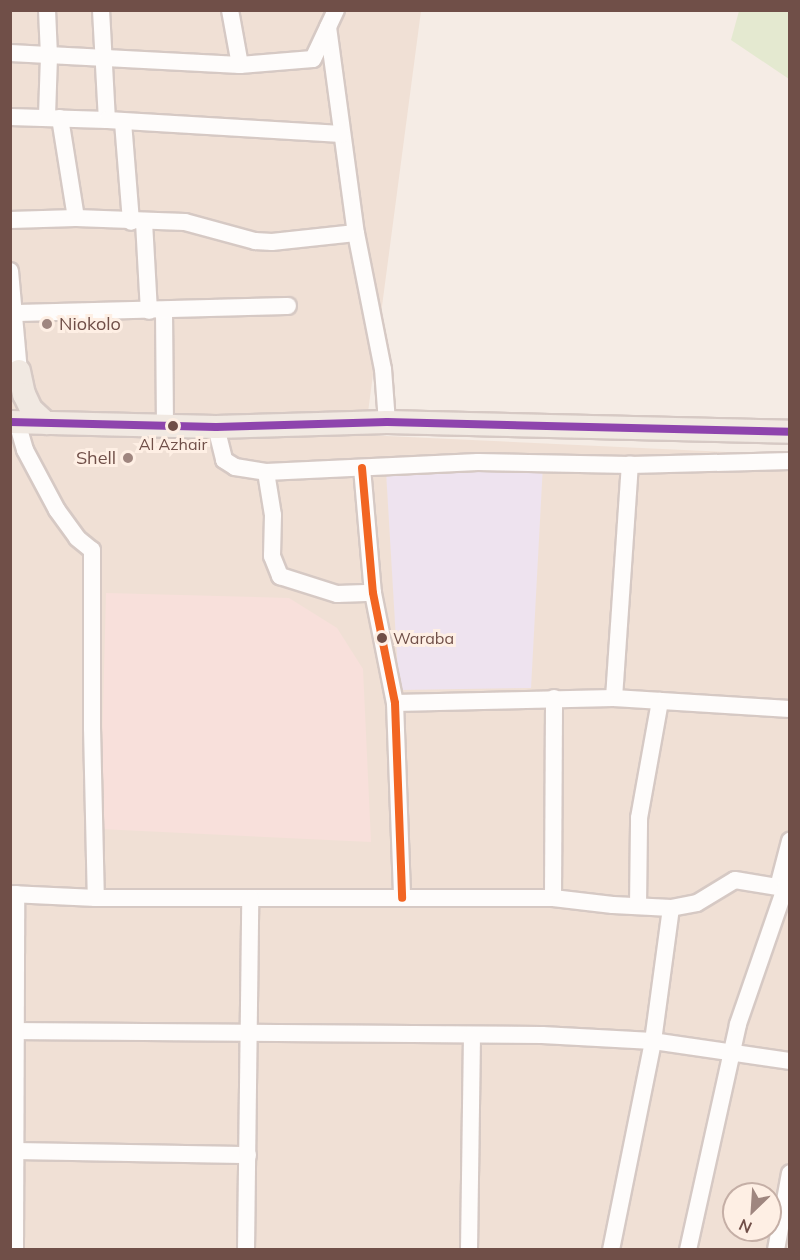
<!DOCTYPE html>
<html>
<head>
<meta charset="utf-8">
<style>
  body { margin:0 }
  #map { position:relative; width:800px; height:1260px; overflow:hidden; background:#f5ece5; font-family:Mulish,sans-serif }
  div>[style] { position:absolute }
  .residential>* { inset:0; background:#f0e0d5 }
  .commercial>* { inset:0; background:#f8e0db }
  .education>* { inset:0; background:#eee3ef }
  .green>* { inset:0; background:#e4e9d0 }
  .roads { filter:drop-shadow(2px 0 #d6c9c4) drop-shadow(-2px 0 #d6c9c4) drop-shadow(0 2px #d6c9c4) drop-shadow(0 -2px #d6c9c4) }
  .minor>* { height:16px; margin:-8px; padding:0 8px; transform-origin:8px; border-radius:8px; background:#fefcfb }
  .major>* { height:22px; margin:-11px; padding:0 11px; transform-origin:11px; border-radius:11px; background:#f1e9e2 }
  .bus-1>* { height:8px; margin:-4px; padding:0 4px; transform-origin:4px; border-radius:4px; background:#8e44ad }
  .bus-2>* { height:8px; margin:-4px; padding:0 4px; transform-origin:4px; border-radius:4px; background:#f26522 }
  .dots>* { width:16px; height:16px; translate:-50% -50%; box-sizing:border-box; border:3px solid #feefe4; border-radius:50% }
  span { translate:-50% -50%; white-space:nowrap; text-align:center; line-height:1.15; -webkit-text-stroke:6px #feefe4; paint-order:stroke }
  .bus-label { font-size:16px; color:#704f48 }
  .left { translate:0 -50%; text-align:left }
  .poi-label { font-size:18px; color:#704f48 }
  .right { translate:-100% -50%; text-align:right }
  .frame { position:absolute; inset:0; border:12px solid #704f48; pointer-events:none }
  .north { position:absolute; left:722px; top:1182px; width:60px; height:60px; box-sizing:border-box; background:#feefe4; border:2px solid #c5afa6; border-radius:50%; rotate:205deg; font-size:16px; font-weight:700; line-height:24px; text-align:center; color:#704f48 }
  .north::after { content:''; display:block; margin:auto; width:21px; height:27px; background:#9f867f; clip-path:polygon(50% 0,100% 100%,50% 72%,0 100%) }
</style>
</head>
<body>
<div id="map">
  <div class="residential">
    <i style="clip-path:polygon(evenodd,10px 11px,421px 11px,365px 435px,789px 455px,789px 1249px,11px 1249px,10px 11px,734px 1194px,770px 1194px,770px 1230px,734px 1230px,734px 1194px)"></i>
  </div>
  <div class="commercial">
    <i style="clip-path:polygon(106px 593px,289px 598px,337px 628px,363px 669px,371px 842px,100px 829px)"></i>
  </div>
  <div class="education">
    <i style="clip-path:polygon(543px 464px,531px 688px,399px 690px,386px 471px)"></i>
  </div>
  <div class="green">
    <i style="clip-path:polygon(739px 11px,789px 11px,789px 79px,731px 40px)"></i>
  </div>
  <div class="roads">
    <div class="minor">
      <i style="left:47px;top:10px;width:46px;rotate:87.5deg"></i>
      <i style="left:49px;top:56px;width:61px;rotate:91.9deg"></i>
      <i style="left:101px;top:10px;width:110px;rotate:86.9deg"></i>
      <i style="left:230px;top:10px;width:56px;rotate:79.7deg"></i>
      <i style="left:328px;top:27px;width:208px;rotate:82.3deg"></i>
      <i style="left:356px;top:233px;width:139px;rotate:78.8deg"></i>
      <i style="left:383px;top:369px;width:53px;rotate:85.7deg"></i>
      <i style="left:10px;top:53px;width:230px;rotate:3deg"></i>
      <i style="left:240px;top:65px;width:73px;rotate:-4.7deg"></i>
      <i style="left:313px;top:59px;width:54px;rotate:-64.9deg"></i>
      <i style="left:10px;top:117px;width:97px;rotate:1.8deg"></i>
      <i style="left:107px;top:120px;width:235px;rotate:3.4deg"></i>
      <i style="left:60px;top:118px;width:101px;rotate:80.9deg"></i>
      <i style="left:123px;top:122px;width:100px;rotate:85.4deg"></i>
      <i style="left:10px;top:220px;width:66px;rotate:-1.7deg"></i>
      <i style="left:76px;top:218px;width:109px;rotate:2.1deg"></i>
      <i style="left:185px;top:222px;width:73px;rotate:15.2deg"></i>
      <i style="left:255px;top:241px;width:17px;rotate:3deg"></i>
      <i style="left:272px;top:242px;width:84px;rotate:-6.1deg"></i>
      <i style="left:144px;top:222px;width:89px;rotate:86.8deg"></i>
      <i style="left:10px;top:271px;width:100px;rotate:84.9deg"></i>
      <i style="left:164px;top:311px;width:115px;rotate:89.5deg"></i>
      <i style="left:16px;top:313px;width:272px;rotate:-1.5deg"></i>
      <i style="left:17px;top:422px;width:29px;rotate:74deg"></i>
      <i style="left:25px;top:450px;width:68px;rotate:61.9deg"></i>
      <i style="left:57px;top:510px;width:34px;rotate:54deg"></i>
      <i style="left:77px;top:538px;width:19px;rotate:39deg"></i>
      <i style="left:92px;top:550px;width:178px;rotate:90deg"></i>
      <i style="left:92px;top:728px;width:170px;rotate:88.7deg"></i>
      <i style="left:216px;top:427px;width:34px;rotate:76deg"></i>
      <i style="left:224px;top:460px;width:13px;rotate:32deg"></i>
      <i style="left:235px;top:467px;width:31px;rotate:9deg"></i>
      <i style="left:266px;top:472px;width:212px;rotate:-2.7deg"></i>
      <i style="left:478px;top:462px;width:152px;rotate:1.1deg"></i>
      <i style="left:630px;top:465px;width:160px;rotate:-1.4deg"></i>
      <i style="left:362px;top:468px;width:125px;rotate:85deg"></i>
      <i style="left:373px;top:593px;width:112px;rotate:78.7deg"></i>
      <i style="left:395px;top:703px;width:195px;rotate:87.9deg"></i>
      <i style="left:266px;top:472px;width:44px;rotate:80.8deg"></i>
      <i style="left:273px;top:515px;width:41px;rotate:91.4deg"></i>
      <i style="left:272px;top:556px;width:22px;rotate:68deg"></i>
      <i style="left:280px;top:576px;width:60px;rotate:17.5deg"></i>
      <i style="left:337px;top:594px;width:36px;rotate:-2deg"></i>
      <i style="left:614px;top:698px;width:234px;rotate:-86.1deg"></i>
      <i style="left:395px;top:703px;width:219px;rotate:-1.3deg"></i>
      <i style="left:614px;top:698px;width:176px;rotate:3.6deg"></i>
      <i style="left:778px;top:887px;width:48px;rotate:-75.4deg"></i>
      <i style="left:10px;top:894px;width:86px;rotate:2.7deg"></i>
      <i style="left:96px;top:898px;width:457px"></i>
      <i style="left:553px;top:898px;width:60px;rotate:6.7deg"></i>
      <i style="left:613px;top:905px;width:58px;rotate:3deg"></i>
      <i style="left:671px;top:908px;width:26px;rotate:-11deg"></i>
      <i style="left:697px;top:903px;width:44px;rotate:-31.2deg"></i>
      <i style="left:735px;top:880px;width:56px;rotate:9.3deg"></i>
      <i style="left:553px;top:898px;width:200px;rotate:-89.7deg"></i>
      <i style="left:638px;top:906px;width:88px;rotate:-89.3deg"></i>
      <i style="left:639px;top:818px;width:119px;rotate:-79.8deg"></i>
      <i style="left:10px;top:1031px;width:532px;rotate:0.43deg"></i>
      <i style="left:542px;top:1035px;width:111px;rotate:3.1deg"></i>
      <i style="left:653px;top:1041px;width:138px;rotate:8.3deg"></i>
      <i style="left:10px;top:1151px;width:238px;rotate:1deg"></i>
      <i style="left:15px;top:1250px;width:356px;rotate:-89.8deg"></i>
      <i style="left:246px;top:1250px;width:352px;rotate:-89.3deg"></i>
      <i style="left:469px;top:1250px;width:215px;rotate:-89.2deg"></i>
      <i style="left:611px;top:1250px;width:213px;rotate:-78.6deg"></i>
      <i style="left:653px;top:1041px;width:134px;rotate:-82.3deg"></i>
      <i style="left:688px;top:1250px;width:231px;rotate:-77.5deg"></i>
      <i style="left:738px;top:1024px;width:144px;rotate:-70.9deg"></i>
      <i style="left:776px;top:1250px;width:78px;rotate:-79.7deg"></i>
    </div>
    <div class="major">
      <i style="left:19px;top:371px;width:24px;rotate:78deg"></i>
      <i style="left:24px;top:394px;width:17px;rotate:65deg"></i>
      <i style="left:31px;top:409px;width:21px;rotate:43deg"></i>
      <i style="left:10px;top:422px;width:206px;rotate:1.4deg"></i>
      <i style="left:216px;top:427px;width:171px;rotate:-1.7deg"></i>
      <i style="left:387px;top:422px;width:403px;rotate:1.4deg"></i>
    </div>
  </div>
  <div class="bus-1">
    <i style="left:10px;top:422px;width:206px;rotate:1.4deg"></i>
    <i style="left:216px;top:427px;width:171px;rotate:-1.7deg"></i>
    <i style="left:387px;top:422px;width:403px;rotate:1.4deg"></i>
  </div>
  <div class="bus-2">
    <i style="left:362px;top:468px;width:125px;rotate:85deg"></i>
    <i style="left:373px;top:593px;width:112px;rotate:78.7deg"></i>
    <i style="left:395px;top:703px;width:195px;rotate:87.9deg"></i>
  </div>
  <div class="dots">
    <i style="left:47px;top:324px;background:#9f867f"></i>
    <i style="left:173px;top:426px;background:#704f48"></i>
    <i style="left:128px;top:458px;background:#9f867f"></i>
    <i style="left:382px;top:638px;background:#704f48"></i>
  </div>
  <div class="bus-label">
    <span style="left:173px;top:444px">Al Azhair</span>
    <span class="left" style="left:393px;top:638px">Waraba</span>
  </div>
  <div class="poi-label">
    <span class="left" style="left:59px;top:324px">Niokolo</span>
    <span class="right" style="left:116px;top:458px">Shell</span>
  </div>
  <div class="frame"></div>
  <div class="north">N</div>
</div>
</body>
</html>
